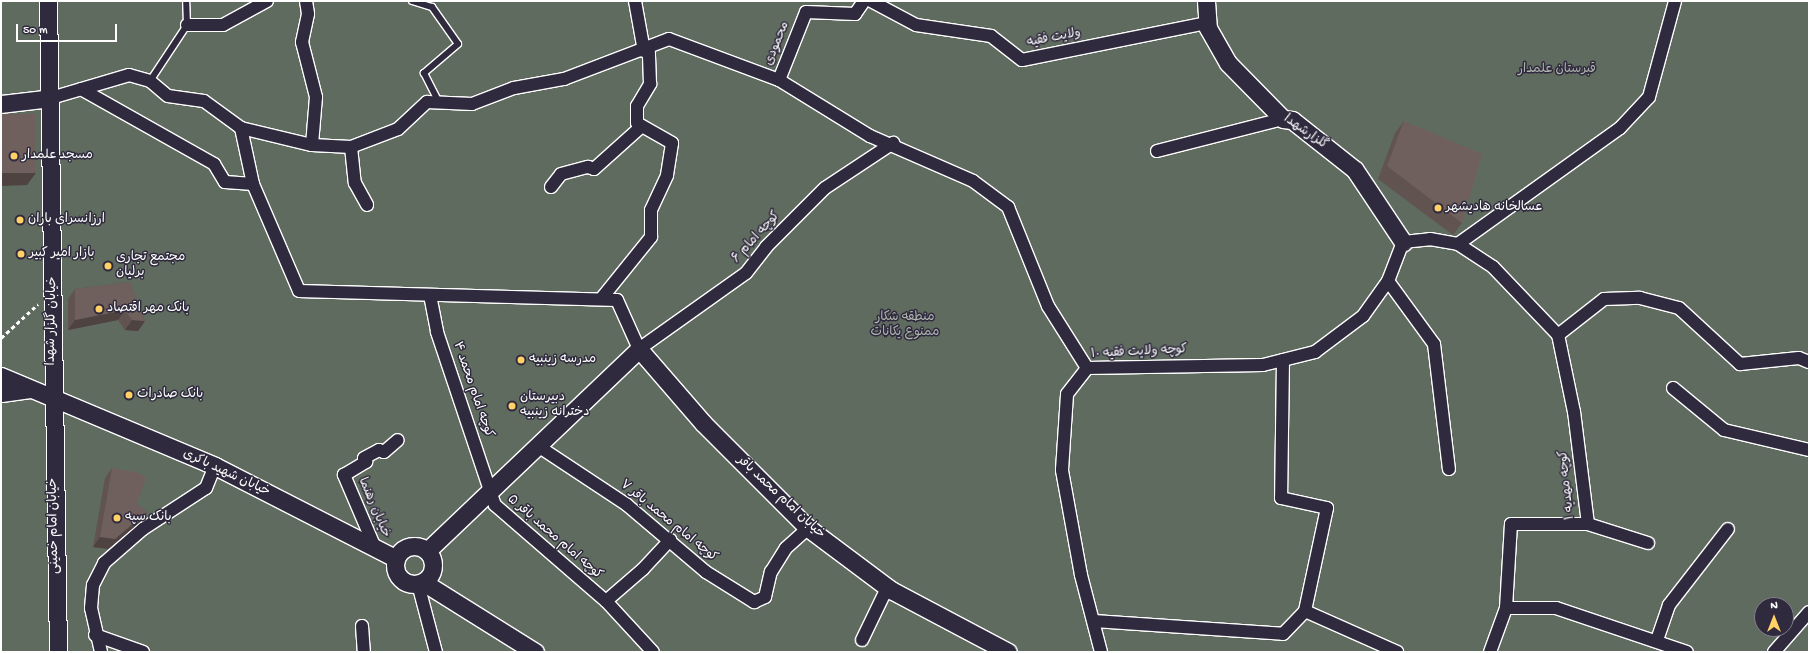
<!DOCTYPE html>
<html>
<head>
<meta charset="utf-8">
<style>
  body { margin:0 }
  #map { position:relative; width:1810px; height:653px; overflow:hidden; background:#3c3543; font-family:"Gochi Hand","Playpen Sans Arabic",sans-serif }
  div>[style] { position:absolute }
  .green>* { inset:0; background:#606b60 }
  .path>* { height:2.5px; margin-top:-1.25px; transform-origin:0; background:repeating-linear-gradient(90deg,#fff 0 4px,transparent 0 7px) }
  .roads { filter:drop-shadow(1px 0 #fff) drop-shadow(-1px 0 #fff) drop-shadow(0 1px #fff) drop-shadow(0 -1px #fff) }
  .lane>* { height:6px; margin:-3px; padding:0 3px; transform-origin:3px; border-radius:3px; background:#2f2a3d }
  .street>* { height:12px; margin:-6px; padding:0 6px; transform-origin:6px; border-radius:6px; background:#2f2a3d }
  .secondary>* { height:17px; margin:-8.5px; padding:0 8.5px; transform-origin:8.5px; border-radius:8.5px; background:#2f2a3d }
  .secondary>.ring { margin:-8.5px; padding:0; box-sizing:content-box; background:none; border:17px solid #2f2a3d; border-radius:50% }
  .wall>* { inset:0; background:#605350 }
  .shaded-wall>* { inset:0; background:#4e4341 }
  .building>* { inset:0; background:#70605d; transform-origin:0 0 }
  .dots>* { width:11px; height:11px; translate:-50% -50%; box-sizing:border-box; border:2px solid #2f2a3d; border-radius:50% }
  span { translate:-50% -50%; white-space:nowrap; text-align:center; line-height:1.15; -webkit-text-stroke:3px #2f2a3d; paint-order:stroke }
  .street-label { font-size:13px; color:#fff }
  .park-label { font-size:13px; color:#b0b5b0 }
  .poi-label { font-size:13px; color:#fff }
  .left { translate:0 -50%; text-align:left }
  .frame { position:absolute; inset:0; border:2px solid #fff; pointer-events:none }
  .north { position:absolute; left:1754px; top:597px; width:40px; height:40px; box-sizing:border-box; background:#2f2a3d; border:1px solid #827f8b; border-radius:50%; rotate:0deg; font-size:11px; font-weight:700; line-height:16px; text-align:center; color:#fff }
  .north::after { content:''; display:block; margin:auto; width:14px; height:18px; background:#ffd166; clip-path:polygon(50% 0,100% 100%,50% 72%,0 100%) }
  .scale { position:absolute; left:16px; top:24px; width:101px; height:18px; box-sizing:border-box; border:2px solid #fff; border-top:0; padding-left:5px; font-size:12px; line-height:14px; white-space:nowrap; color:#fff; -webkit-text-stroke:3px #2f2a3d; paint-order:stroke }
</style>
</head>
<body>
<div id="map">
  <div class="green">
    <i style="clip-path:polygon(evenodd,1px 1px,1809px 1px,1809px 652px,1px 652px,1px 1px,1762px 605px,1786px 605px,1786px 629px,1762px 629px,1762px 605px)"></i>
  </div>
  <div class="path">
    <i style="left:1px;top:338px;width:50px;rotate:-42.6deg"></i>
  </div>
  <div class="roads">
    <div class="lane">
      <i style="left:412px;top:1px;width:21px;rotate:17deg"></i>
      <i style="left:432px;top:7px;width:45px;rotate:54.9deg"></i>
      <i style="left:458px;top:44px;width:45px;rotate:139.5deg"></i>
      <i style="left:424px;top:73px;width:31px;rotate:63deg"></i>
      <i style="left:150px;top:81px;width:67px;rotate:-56.5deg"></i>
      <i style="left:187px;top:25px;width:24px;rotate:-92deg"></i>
    </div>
    <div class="street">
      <i style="left:306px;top:1px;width:13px;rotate:81deg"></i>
      <i style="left:308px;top:14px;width:29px;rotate:102deg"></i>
      <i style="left:302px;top:42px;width:57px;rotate:75.7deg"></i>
      <i style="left:316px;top:97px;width:48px;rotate:94.8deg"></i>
      <i style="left:635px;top:1px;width:51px;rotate:79.8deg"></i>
      <i style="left:871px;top:1px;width:51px;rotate:28.1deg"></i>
      <i style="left:916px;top:25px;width:76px;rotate:8.3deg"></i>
      <i style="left:991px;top:36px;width:39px;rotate:38deg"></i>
      <i style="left:1022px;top:60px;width:189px;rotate:-11.3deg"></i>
      <i style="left:187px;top:25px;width:36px"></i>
      <i style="left:223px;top:25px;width:50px;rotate:-28.6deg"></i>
      <i style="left:779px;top:80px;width:73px;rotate:-68.3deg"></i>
      <i style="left:806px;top:12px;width:49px;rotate:2.3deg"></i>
      <i style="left:855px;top:14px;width:16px;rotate:-55deg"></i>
      <i style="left:81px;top:89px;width:153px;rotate:29.4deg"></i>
      <i style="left:214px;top:164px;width:21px;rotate:59deg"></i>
      <i style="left:225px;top:182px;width:28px;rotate:4deg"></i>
      <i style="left:51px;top:98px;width:81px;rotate:-16.4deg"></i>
      <i style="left:129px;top:75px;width:22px;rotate:16deg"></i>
      <i style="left:150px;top:81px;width:23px;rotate:40deg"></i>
      <i style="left:168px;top:96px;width:36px;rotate:8deg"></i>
      <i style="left:204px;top:101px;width:46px;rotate:36.1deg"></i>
      <i style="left:241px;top:128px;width:57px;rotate:77.9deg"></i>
      <i style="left:253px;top:184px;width:116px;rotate:66.7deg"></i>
      <i style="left:299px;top:291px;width:318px;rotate:1.6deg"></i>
      <i style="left:617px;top:300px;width:54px;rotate:65.8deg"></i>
      <i style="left:639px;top:349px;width:131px;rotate:-35.4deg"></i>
      <i style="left:746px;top:273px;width:33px;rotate:-52deg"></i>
      <i style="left:766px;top:247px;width:83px;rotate:-45deg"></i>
      <i style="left:825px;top:188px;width:82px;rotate:-33.5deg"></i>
      <i style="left:241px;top:128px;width:73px;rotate:13.5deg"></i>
      <i style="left:312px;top:145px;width:39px;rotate:3deg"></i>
      <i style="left:351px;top:147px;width:50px;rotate:-21deg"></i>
      <i style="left:398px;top:129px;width:40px;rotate:-43deg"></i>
      <i style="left:427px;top:102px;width:45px;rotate:2.5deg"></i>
      <i style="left:472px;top:104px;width:45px;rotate:-20.9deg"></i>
      <i style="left:514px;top:88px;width:51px;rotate:-10.2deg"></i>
      <i style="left:564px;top:79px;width:112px;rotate:-20.9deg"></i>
      <i style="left:669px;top:39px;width:117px;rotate:20.4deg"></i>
      <i style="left:779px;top:80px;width:107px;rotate:31.6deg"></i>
      <i style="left:870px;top:136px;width:112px;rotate:23.6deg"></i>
      <i style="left:973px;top:181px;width:44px;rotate:36.6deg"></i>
      <i style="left:1008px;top:207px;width:107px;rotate:68deg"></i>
      <i style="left:1048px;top:306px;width:73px;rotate:57.8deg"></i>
      <i style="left:351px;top:147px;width:36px;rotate:84deg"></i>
      <i style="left:355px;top:183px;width:25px;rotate:61deg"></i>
      <i style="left:1157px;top:151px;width:130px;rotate:-14.3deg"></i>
      <i style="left:551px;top:187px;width:16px;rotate:-52deg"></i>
      <i style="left:561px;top:174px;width:28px;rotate:-15deg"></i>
      <i style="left:588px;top:167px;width:6px;rotate:18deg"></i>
      <i style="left:594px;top:169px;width:64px;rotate:-41.9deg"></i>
      <i style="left:1458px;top:244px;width:199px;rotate:-35.6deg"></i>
      <i style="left:1620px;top:128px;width:42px;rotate:-46.9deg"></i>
      <i style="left:1649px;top:97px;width:99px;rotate:-74.8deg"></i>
      <i style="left:1388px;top:281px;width:78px;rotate:53.9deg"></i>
      <i style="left:1434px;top:344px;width:126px;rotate:83.2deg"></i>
      <i style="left:430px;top:295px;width:38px;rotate:79deg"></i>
      <i style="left:437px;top:332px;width:182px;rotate:71.5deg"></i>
      <i style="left:495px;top:505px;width:147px;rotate:40.9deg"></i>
      <i style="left:606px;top:601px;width:69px;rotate:47.3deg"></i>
      <i style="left:601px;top:299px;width:80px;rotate:-51.1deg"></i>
      <i style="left:651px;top:237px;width:27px;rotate:-90deg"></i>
      <i style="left:651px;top:210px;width:38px;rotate:-65deg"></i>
      <i style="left:667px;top:175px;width:32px;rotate:-81deg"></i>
      <i style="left:672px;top:143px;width:40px;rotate:-150.3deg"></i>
      <i style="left:637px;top:123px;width:17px;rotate:-90deg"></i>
      <i style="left:637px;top:106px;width:26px;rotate:-59deg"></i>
      <i style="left:650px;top:84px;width:35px;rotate:-92deg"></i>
      <i style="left:1283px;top:360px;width:138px;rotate:90.8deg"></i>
      <i style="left:1281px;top:498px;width:47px;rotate:12.3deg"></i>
      <i style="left:1327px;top:508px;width:105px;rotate:102.1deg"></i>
      <i style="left:1673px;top:388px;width:66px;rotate:39.5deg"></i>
      <i style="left:1724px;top:430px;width:87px;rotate:13.2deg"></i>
      <i style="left:538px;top:446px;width:107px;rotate:33.5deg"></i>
      <i style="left:627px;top:505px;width:104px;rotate:40.3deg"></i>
      <i style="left:706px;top:572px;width:57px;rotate:32deg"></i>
      <i style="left:754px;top:602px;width:12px;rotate:-24deg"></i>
      <i style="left:765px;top:597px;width:26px;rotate:-77deg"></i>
      <i style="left:771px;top:572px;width:28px;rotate:-58deg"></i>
      <i style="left:786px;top:548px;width:30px;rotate:-42deg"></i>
      <i style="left:1588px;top:524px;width:63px;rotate:17.6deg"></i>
      <i style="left:376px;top:550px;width:82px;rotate:-113.1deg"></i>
      <i style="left:344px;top:475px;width:26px;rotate:-31deg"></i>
      <i style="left:366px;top:462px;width:4px;rotate:-117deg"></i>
      <i style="left:364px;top:458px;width:17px;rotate:-28deg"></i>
      <i style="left:379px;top:450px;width:5px;rotate:22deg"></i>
      <i style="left:384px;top:452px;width:18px;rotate:-41deg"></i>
      <i style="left:418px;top:584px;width:70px;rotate:75.2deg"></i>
      <i style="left:606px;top:601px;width:49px;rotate:-40.9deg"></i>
      <i style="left:643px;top:569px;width:40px;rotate:-47deg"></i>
      <i style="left:1506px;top:608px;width:50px"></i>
      <i style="left:1556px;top:608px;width:138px;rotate:18.6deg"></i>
      <i style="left:1094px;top:621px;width:189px;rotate:3.9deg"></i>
      <i style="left:1283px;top:634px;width:32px;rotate:-46deg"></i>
      <i style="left:1305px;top:611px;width:101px;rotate:24deg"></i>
      <i style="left:362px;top:626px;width:26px;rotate:86deg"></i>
      <i style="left:95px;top:635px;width:51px;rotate:19.5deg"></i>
      <i style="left:862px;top:640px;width:58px;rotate:-64.3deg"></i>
      <i style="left:1657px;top:640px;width:37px;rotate:-71deg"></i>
      <i style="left:1669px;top:605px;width:96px;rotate:-52.2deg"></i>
      <i style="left:101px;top:652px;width:45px;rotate:-102.8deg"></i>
      <i style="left:91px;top:608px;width:23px;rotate:-85deg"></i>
      <i style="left:93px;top:585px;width:25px;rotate:-63deg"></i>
      <i style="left:104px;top:563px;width:52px;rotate:-41.1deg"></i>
      <i style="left:143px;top:529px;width:75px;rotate:-33.1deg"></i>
      <i style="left:206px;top:488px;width:24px;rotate:-68deg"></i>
      <i style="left:1101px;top:652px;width:80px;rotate:-104.6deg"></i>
      <i style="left:1081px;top:575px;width:107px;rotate:-100.3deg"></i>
      <i style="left:1062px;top:470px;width:76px;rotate:-86.2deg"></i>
      <i style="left:1067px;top:394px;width:33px;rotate:-52deg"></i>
      <i style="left:1087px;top:368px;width:176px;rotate:-1deg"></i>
      <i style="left:1263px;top:365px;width:54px;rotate:-14deg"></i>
      <i style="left:1315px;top:352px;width:60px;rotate:-36.9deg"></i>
      <i style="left:1363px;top:316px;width:43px;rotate:-54.5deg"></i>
      <i style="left:1388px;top:281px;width:42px;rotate:-69deg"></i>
      <i style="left:1403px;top:242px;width:27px;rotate:-6deg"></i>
      <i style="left:1430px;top:239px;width:28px;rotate:10deg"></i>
      <i style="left:1458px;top:244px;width:42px;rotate:33.3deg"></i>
      <i style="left:1493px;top:267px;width:94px;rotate:46.3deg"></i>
      <i style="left:1558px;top:335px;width:58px;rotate:-38deg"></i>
      <i style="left:1604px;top:299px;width:36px;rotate:-2deg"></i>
      <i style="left:1640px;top:298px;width:40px;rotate:14.4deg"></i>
      <i style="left:1679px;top:308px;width:83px;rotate:42.6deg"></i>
      <i style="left:1740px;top:364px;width:59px;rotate:-5.8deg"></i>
      <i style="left:1799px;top:358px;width:11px;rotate:22deg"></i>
      <i style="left:1490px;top:652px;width:47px;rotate:-70deg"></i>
      <i style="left:1506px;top:608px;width:84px;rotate:-86.6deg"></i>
      <i style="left:1511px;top:524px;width:77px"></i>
      <i style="left:1588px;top:524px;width:113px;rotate:-97.1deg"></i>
      <i style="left:1574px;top:412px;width:79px;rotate:-101.7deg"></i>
      <i style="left:1774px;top:652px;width:53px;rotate:-48.8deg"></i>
    </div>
    <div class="secondary">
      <i style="left:48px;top:1px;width:651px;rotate:89.12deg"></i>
      <i style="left:1206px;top:1px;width:27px;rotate:86deg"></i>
      <i style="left:1208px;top:28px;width:40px;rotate:60.3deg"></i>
      <i style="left:1228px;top:63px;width:78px;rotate:45.5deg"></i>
      <i style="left:1283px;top:119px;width:9px;rotate:6deg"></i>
      <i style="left:1292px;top:120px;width:80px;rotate:38.4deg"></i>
      <i style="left:1355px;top:170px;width:87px;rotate:56.3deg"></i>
      <i style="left:1px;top:104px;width:50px;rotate:-6.8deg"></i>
      <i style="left:1px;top:376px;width:232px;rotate:22.8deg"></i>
      <i style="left:215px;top:466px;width:202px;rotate:27.1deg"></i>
      <i style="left:1px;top:393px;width:29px;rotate:-8deg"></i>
      <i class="ring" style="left:395px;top:546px;width:21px;height:21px"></i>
      <i style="left:427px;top:551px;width:293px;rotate:-43.6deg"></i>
      <i style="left:639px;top:349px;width:98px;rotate:49.1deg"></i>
      <i style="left:703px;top:423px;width:148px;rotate:45deg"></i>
      <i style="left:808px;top:528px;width:104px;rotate:36.8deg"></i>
      <i style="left:891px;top:590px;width:132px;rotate:27.9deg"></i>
      <i style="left:423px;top:582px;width:132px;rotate:32deg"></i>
    </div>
  </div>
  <div class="wall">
    <i style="clip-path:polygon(1404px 121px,1462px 223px,1453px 235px,1378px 179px,1395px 133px)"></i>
    <i style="clip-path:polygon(130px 282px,145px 321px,138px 331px,125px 330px,118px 320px,68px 330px,68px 299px,75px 289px)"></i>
    <i style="clip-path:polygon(112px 468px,137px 504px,147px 512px,140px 522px,108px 549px,93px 547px,105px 478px)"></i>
  </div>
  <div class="shaded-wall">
    <i style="clip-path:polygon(1px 173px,36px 173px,27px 185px,1px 186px)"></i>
    <i style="clip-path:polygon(125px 310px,118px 320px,68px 330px,75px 320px)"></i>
    <i style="clip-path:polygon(132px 320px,145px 321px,138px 331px,125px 330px)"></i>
    <i style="clip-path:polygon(147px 512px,140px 522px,108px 549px,93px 547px,100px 537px)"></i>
  </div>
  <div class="building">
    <i style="left:1px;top:114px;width:34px;height:59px"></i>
    <i style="clip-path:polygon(1404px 121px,1482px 154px,1462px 223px,1387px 166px)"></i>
    <i style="clip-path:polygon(130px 282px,145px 321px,132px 320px,125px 310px,75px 320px,75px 289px)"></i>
    <i style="clip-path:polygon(112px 468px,140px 473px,146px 478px,137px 504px,147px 512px,115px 539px,100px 537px)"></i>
  </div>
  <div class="dots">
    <i style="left:14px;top:156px;background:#ffd166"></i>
    <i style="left:1438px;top:208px;background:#ffd166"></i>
    <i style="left:20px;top:220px;background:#ffd166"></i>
    <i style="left:21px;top:254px;background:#ffd166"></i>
    <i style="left:108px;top:266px;background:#ffd166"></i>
    <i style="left:99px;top:309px;background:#ffd166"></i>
    <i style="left:521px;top:360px;background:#ffd166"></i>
    <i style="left:129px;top:395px;background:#ffd166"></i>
    <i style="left:512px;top:406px;background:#ffd166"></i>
    <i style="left:117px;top:518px;background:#ffd166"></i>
  </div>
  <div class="street-label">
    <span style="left:1054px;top:39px;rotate:-11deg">ولایت فقیه</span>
    <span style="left:778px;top:44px;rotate:-68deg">محمودی</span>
    <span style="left:1305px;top:133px;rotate:35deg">گلزارشهدا</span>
    <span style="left:757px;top:238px;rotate:-48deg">کوچه امام ۶</span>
    <span style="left:53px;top:321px;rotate:-89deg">خیابان گلزار شهدا</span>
    <span style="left:1139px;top:353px;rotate:-3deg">کوچه ولایت فقیه ۱۰</span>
    <span style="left:472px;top:390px;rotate:71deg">کوچه امام محمد ۴</span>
    <span style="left:226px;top:474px;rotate:25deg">خیابان شهید باکری</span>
    <span style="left:1568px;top:485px;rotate:-96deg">کوچه مهدیه ۱</span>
    <span style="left:780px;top:498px;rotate:43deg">خیابان امام محمد باقر</span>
    <span style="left:373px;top:508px;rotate:67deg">خیابان رهنما</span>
    <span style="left:668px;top:522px;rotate:39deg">کوچه امام محمد باقر ۷</span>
    <span style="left:55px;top:526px;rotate:-91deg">خیابان امام خمینی</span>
    <span style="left:554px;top:538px;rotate:41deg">کوچه امام محمد باقر ۵</span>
  </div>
  <div class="park-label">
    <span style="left:1557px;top:70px">قبرستان علمدار</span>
    <span style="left:905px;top:326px">منطقه شکار<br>ممنوع یکانات</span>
  </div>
  <div class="poi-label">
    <span class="left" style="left:22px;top:156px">مسجد علمدار</span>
    <span class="left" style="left:1446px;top:208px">عسالخانه هادیشهر</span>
    <span class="left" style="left:28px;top:220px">ارزانسرای باران</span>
    <span class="left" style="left:29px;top:254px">بازار امیر کبیر</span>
    <span class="left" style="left:116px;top:266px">مجتمع تجاری<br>برلیان</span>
    <span class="left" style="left:107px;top:309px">بانک مهر اقتصاد</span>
    <span class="left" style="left:529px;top:360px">مدرسه زینبیه</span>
    <span class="left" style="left:137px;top:395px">بانک صادرات</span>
    <span class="left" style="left:520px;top:406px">دبیرستان<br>دخترانه زینبیه</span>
    <span class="left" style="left:125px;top:518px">بانک سپه</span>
  </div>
  <div class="frame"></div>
  <div class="north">N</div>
  <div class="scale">50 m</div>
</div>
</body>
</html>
